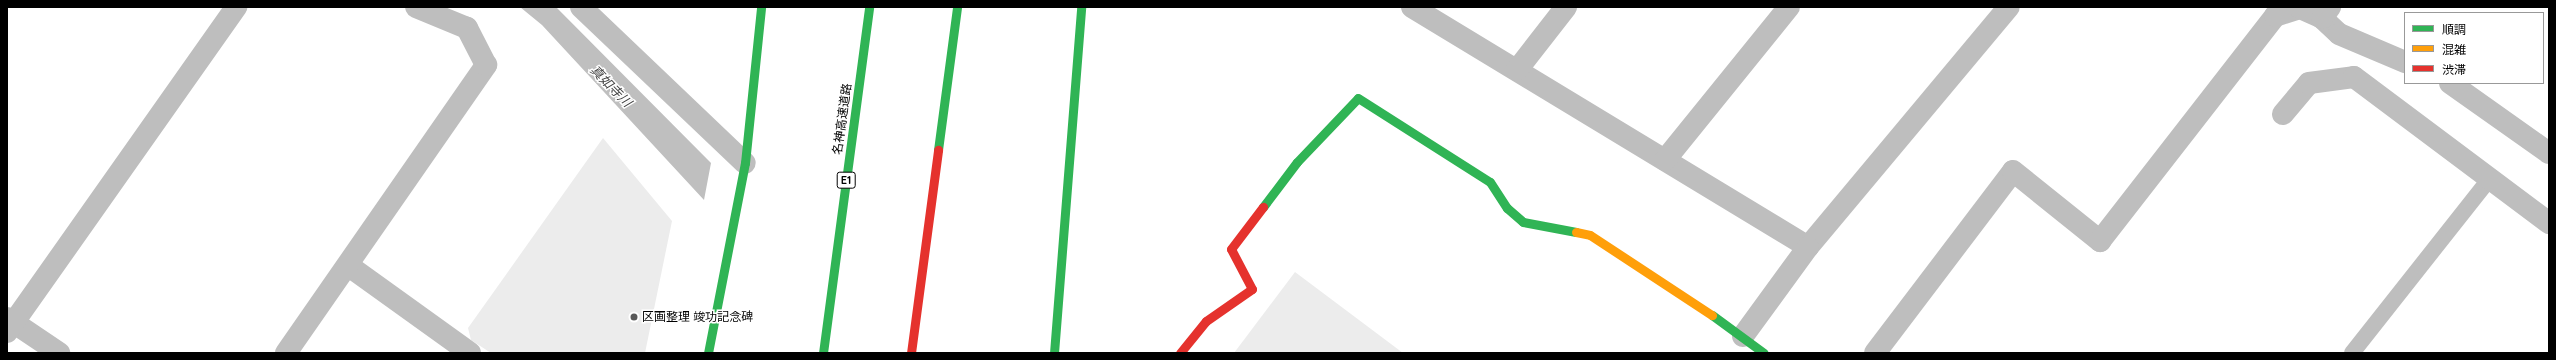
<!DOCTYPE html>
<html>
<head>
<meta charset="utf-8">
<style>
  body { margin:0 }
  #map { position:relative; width:2556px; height:360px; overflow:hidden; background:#fff; font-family:Quicksand,"Noto Sans JP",sans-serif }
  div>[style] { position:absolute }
  .green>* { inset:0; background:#ececec }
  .water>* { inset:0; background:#bfbfbf }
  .lane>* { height:16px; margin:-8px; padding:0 8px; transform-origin:8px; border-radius:8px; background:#bebebe }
  .street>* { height:22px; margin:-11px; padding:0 11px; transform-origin:11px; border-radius:11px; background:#bebebe }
  .fast>* { height:9px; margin:-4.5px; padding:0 4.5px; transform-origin:4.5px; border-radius:4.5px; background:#30b455 }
  .slow>* { height:9px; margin:-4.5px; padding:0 4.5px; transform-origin:4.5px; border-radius:4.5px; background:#ff9f0a }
  .jam>* { height:9px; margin:-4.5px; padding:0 4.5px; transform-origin:4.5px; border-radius:4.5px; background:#e5322d }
  .dots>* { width:11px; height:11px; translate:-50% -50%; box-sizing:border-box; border:2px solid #fff; border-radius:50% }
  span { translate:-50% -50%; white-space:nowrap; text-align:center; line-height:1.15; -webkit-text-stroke:3px #fff; paint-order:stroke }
  .shield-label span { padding:1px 3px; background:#fff; border:1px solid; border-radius:3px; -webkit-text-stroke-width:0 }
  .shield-label { font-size:11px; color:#000; font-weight:700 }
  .street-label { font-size:12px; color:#000 }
  .poi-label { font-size:12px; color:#000 }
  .left { translate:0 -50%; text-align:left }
  .water-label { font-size:13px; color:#444; font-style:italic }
  .frame { position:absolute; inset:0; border:8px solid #000; pointer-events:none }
  .legend { position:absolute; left:2404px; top:12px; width:140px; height:72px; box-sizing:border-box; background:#fff; border:1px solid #999; margin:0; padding:5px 7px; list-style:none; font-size:12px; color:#000 }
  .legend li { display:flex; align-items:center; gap:8px; height:20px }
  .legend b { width:20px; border:1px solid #999 }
</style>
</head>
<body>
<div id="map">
  <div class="green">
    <i style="clip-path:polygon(603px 138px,672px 221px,645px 353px,491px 353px,471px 340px,468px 328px)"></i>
    <i style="clip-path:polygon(1295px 272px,1403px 353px,1234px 353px)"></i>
  </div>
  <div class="water">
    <i style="clip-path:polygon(520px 7px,556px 7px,711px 163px,704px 200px,542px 25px)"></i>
  </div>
  <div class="lane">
    <i style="left:2352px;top:353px;width:224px;rotate:-51.7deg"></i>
  </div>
  <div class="street">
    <i style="left:581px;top:7px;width:226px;rotate:43.6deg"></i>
    <i style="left:1412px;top:7px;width:463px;rotate:31.2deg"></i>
    <i style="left:1808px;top:247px;width:313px;rotate:-50.1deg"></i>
    <i style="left:2322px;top:18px;width:23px;rotate:43deg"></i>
    <i style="left:2339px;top:34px;width:72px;rotate:23deg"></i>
    <i style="left:1517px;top:70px;width:80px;rotate:-52.1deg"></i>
    <i style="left:2450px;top:83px;width:121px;rotate:35.3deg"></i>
    <i style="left:2283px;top:114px;width:40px;rotate:-50deg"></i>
    <i style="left:2309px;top:83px;width:45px;rotate:-7.6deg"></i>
    <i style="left:2354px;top:77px;width:244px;rotate:36.8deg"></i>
    <i style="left:1665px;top:160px;width:197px;rotate:-51deg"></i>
    <i style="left:349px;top:266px;width:149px;rotate:35.7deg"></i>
    <i style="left:7px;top:318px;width:63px;rotate:33.9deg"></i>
    <i style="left:7px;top:332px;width:398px;rotate:-54.8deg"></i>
    <i style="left:1743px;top:336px;width:110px;rotate:-53.9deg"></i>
    <i style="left:286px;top:353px;width:351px;rotate:-55.2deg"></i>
    <i style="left:486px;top:65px;width:42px;rotate:-117.2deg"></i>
    <i style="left:467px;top:28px;width:55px;rotate:-157.6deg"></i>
    <i style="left:1875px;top:353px;width:228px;rotate:-52.8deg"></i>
    <i style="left:2013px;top:171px;width:112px;rotate:38.8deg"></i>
    <i style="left:2100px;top:241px;width:285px;rotate:-52.1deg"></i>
    <i style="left:2275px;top:16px;width:26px;rotate:-18deg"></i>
    <i style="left:2300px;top:8px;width:24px;rotate:24deg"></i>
    <i style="left:2322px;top:18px;width:14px;rotate:-54deg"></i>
  </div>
  <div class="fast">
    <i style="left:938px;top:150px;width:144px;rotate:-82.4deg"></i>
    <i style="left:1263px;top:207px;width:56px;rotate:-52.9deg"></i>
    <i style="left:1297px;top:162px;width:88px;rotate:-46.4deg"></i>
    <i style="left:1358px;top:98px;width:156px;rotate:32.5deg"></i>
    <i style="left:1490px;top:182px;width:31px;rotate:57deg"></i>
    <i style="left:1507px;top:208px;width:21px;rotate:41deg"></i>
    <i style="left:1523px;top:222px;width:54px;rotate:10.7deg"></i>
    <i style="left:1712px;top:315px;width:64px;rotate:36.2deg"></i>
    <i style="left:708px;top:353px;width:194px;rotate:-79deg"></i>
    <i style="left:745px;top:163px;width:157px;rotate:-84.1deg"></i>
    <i style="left:823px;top:353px;width:349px;rotate:-82.4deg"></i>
    <i style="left:1054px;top:353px;width:347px;rotate:-85.5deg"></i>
  </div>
  <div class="slow">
    <i style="left:1576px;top:232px;width:14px;rotate:12deg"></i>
    <i style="left:1590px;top:235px;width:146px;rotate:33.3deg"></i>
  </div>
  <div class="jam">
    <i style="left:911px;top:353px;width:205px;rotate:-82.4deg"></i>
    <i style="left:1180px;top:353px;width:41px;rotate:-50.9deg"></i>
    <i style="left:1206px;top:321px;width:56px;rotate:-34.8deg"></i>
    <i style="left:1252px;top:289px;width:45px;rotate:-117.7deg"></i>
    <i style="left:1231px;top:249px;width:53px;rotate:-52.7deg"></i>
  </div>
  <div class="dots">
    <i style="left:634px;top:317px;background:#595959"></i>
  </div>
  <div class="shield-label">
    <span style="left:846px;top:180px">E1</span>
  </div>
  <div class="street-label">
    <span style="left:842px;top:119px;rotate:-82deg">名神高速道路</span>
  </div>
  <div class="poi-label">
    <span class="left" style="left:642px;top:317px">区画整理 竣功記念碑</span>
  </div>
  <div class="water-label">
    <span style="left:611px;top:86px;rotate:45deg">真如寺川</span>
  </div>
  <div class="frame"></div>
  <ul class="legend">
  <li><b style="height:5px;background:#30b455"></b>順調</li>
  <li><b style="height:5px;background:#ff9f0a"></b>混雑</li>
  <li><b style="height:5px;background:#e5322d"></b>渋滞</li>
  </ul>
</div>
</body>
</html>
